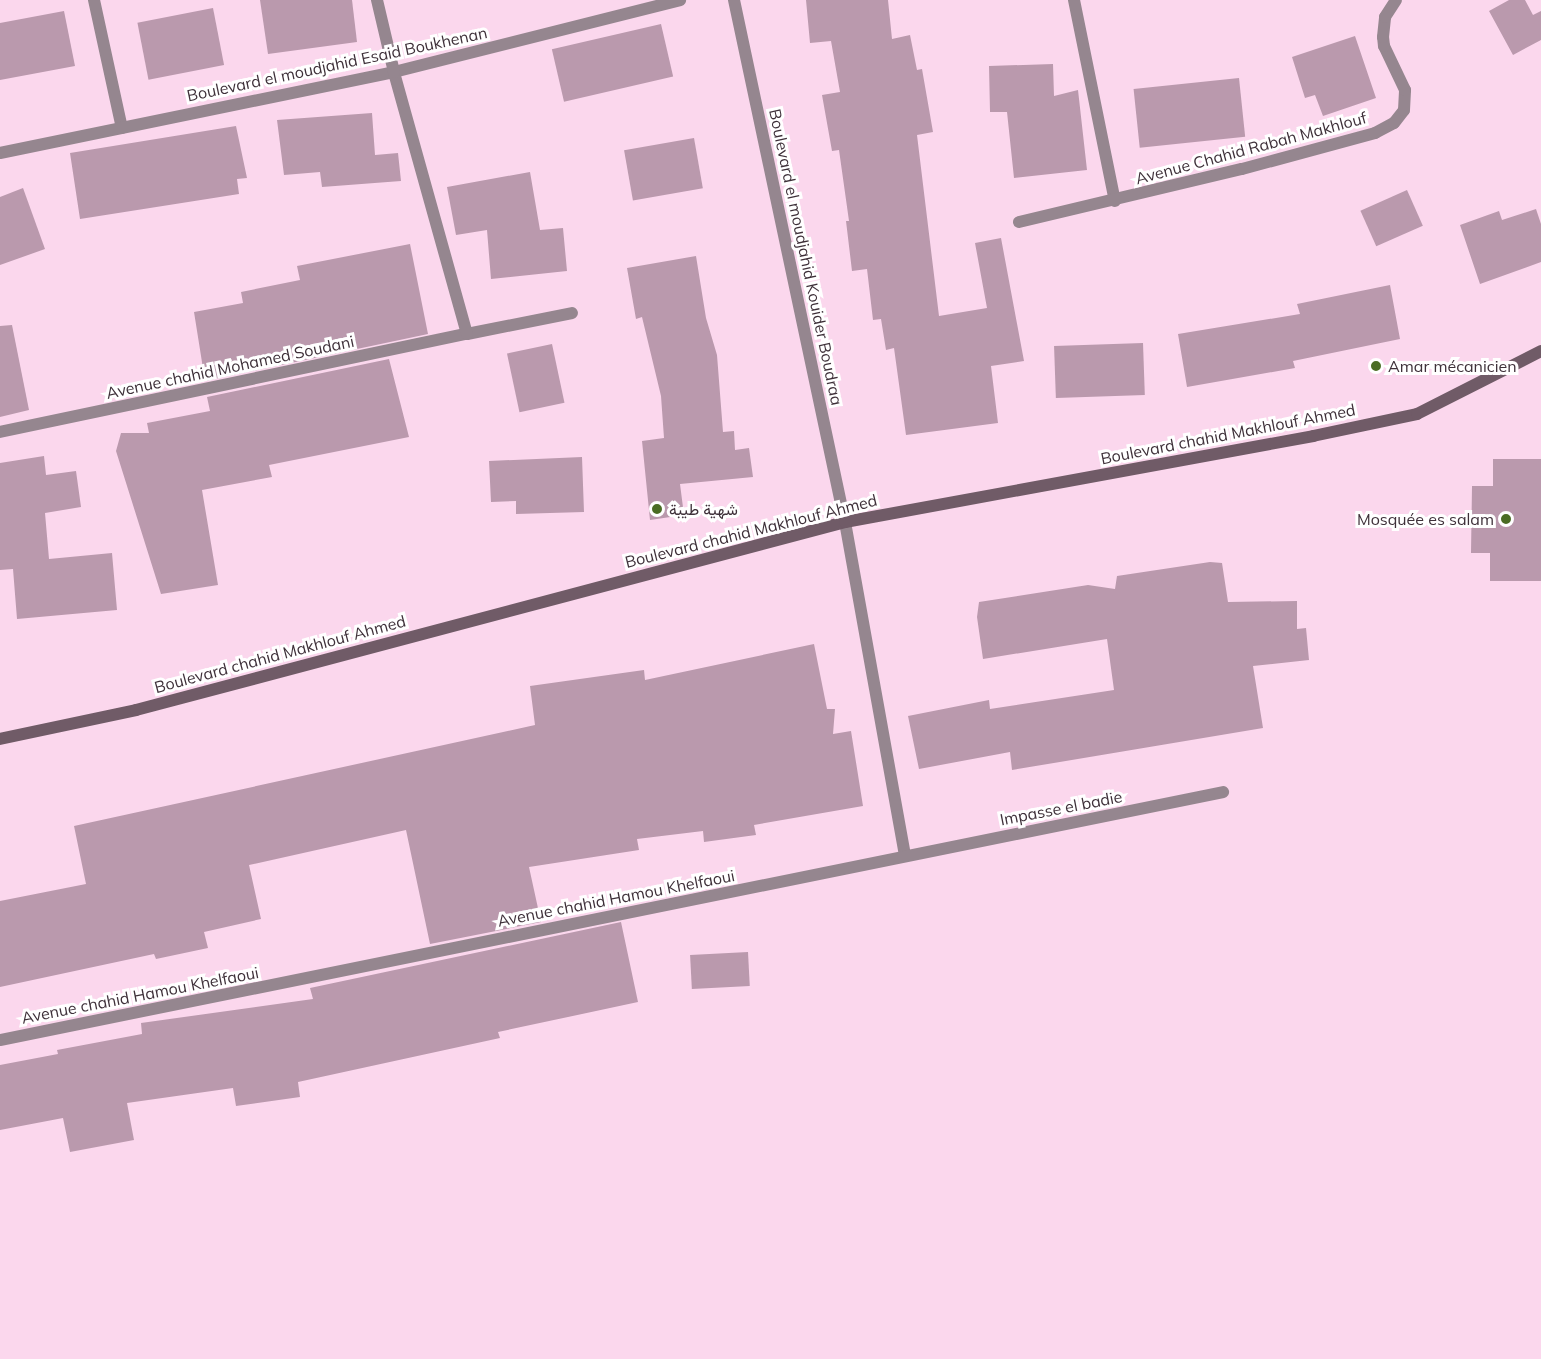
<!DOCTYPE html>
<html>
<head>
<meta charset="utf-8">
<style>
  body { margin:0 }
  #map { position:relative; width:1541px; height:1359px; overflow:hidden; background:#fbd7ed; font-family:Mulish,Vazirmatn,sans-serif }
  div>[style] { position:absolute }
  .building>* { inset:0; background:#ba99ad; transform-origin:0 0 }
  .street>* { height:12px; margin:-6px; padding:0 6px; transform-origin:6px; border-radius:6px; background:#95868f }
  .secondary>* { height:12px; margin:-6px; padding:0 6px; transform-origin:6px; border-radius:6px; background:#705b67 }
  .dots>* { width:16px; height:16px; translate:-50% -50%; box-sizing:border-box; border:3px solid #fff; border-radius:50% }
  span { translate:-50% -50%; white-space:nowrap; text-align:center; line-height:1.15; -webkit-text-stroke:6px #fff; paint-order:stroke }
  .street-label { font-size:16px; color:#3e3039 }
  .poi-label { font-size:16px; color:#3e3039 }
  .left { translate:0 -50%; text-align:left }
  .right { translate:-100% -50%; text-align:right }
</style>
</head>
<body>
<div id="map">
  <div class="building">
    <i style="clip-path:polygon(260px 0,352px 0,357px 42px,268px 54px)"></i>
    <i style="clip-path:polygon(806px 0,888px 0,892px 39px,910px 35px,917px 70px,922px 69px,933px 132px,917px 135px,939px 316px,987px 308px,975px 243px,1001px 238px,1024px 361px,991px 366px,998px 423px,906px 435px,894px 348px,886px 350px,881px 319px,873px 320px,867px 269px,852px 271px,846px 221px,849px 221px,839px 150px,832px 151px,822px 95px,840px 92px,831px 41px,810px 43px)"></i>
    <i style="clip-path:polygon(1509px 0,1525px 0,1533px 15px,1541px 11px,1541px 40px,1513px 55px,1489px 11px)"></i>
    <i style="left:213px;top:8px;width:58px;height:77px;rotate:79deg"></i>
    <i style="clip-path:polygon(64px 11px,75px 66px,0 80px,0 23px)"></i>
    <i style="left:661px;top:24px;width:54px;height:112px;rotate:77deg"></i>
    <i style="clip-path:polygon(1355px 36px,1376px 98px,1323px 116px,1315px 95px,1305px 98px,1292px 57px)"></i>
    <i style="clip-path:polygon(1053px 64px,1054px 96px,1078px 90px,1087px 170px,1014px 178px,1007px 112px,990px 112px,989px 66px)"></i>
    <i style="left:1239px;top:78px;width:59px;height:106px;rotate:84deg"></i>
    <i style="clip-path:polygon(372px 113px,375px 155px,398px 153px,401px 181px,322px 187px,320px 172px,284px 175px,277px 120px)"></i>
    <i style="clip-path:polygon(236px 126px,247px 178px,237px 179px,239px 194px,80px 219px,70px 153px)"></i>
    <i style="left:694px;top:138px;width:51px;height:71px;rotate:80deg"></i>
    <i style="clip-path:polygon(530px 172px,540px 230px,563px 228px,567px 271px,491px 279px,487px 230px,456px 235px,447px 187px)"></i>
    <i style="clip-path:polygon(23px 188px,45px 249px,0 265px,0 197px)"></i>
    <i style="left:1407px;top:190px;width:39px;height:51px;rotate:66deg"></i>
    <i style="clip-path:polygon(1536px 209px,1541px 224px,1541px 262px,1480px 284px,1460px 225px,1499px 211px,1502px 220px)"></i>
    <i style="clip-path:polygon(410px 244px,428px 334px,205px 381px,194px 312px,243px 303px,241px 292px,300px 280px,297px 266px)"></i>
    <i style="clip-path:polygon(696px 256px,706px 318px,717px 355px,723px 432px,734px 431px,735px 450px,749px 448px,753px 477px,680px 484px,684px 515px,650px 520px,642px 441px,664px 438px,661px 396px,642px 317px,636px 319px,627px 268px)"></i>
    <i style="clip-path:polygon(1390px 285px,1400px 339px,1293px 361px,1295px 368px,1187px 387px,1178px 334px,1300px 314px,1297px 304px)"></i>
    <i style="clip-path:polygon(12px 325px,29px 410px,0 417px,0 326px)"></i>
    <i style="left:1143px;top:343px;width:52px;height:89px;rotate:88deg"></i>
    <i style="left:552px;top:344px;width:60px;height:46px;rotate:78deg"></i>
    <i style="clip-path:polygon(389px 359px,409px 437px,269px 465px,272px 477px,202px 490px,218px 585px,161px 594px,116px 451px,121px 433px,149px 433px,147px 423px,210px 411px,207px 397px)"></i>
    <i style="clip-path:polygon(44px 456px,46px 475px,76px 471px,81px 507px,45px 513px,49px 559px,112px 553px,117px 610px,17px 619px,13px 569px,0 570px,0 463px)"></i>
    <i style="clip-path:polygon(582px 457px,584px 512px,516px 514px,516px 501px,491px 502px,489px 461px)"></i>
    <i style="clip-path:polygon(1493px 459px,1541px 459px,1541px 581px,1490px 581px,1490px 553px,1471px 553px,1472px 486px,1493px 486px)"></i>
    <i style="clip-path:polygon(1210px 562px,1222px 563px,1228px 602px,1297px 601px,1297px 629px,1306px 628px,1309px 660px,1253px 666px,1263px 728px,1012px 770px,1010px 752px,919px 769px,908px 716px,989px 700px,990px 709px,1114px 690px,1107px 639px,983px 659px,977px 617px,979px 602px,1088px 585px,1115px 589px,1117px 576px)"></i>
    <i style="clip-path:polygon(814px 644px,827px 709px,835px 709px,833px 734px,851px 731px,863px 806px,754px 825px,756px 835px,704px 842px,703px 831px,637px 839px,639px 850px,529px 867px,541px 922px,430px 944px,406px 830px,249px 865px,261px 919px,204px 932px,208px 948px,156px 959px,154px 954px,0 987px,0 901px,86px 884px,74px 826px,535px 725px,530px 686px,644px 670px,645px 680px)"></i>
    <i style="clip-path:polygon(621px 922px,638px 1002px,498px 1032px,500px 1038px,298px 1082px,300px 1097px,236px 1106px,233px 1088px,127px 1103px,134px 1140px,70px 1152px,63px 1118px,0 1130px,0 1065px,58px 1054px,57px 1050px,142px 1034px,141px 1023px,313px 999px,310px 988px)"></i>
    <i style="left:748px;top:952px;width:34px;height:58px;rotate:87deg"></i>
  </div>
  <div class="street">
    <i style="left:94px;top:0;width:131px;rotate:77.7deg"></i>
    <i style="left:734px;top:0;width:534px;rotate:78deg"></i>
    <i style="left:845px;top:522px;width:339px;rotate:79.8deg"></i>
    <i style="left:1074px;top:0;width:205px;rotate:78.5deg"></i>
    <i style="left:0;top:153px;width:402px;rotate:-11.6deg"></i>
    <i style="left:394px;top:72px;width:295px;rotate:-14.1deg"></i>
    <i style="left:1019px;top:222px;width:229px;rotate:-13.4deg"></i>
    <i style="left:1242px;top:169px;width:138px;rotate:-15.1deg"></i>
    <i style="left:1375px;top:133px;width:21px;rotate:-28deg"></i>
    <i style="left:1394px;top:123px;width:16px;rotate:-52deg"></i>
    <i style="left:1404px;top:110px;width:20px;rotate:-87deg"></i>
    <i style="left:1405px;top:90px;width:49px;rotate:-115.5deg"></i>
    <i style="left:1384px;top:46px;width:9px;rotate:-96deg"></i>
    <i style="left:1383px;top:37px;width:20px;rotate:-84deg"></i>
    <i style="left:1385px;top:17px;width:20px;rotate:-57deg"></i>
    <i style="left:467px;top:334px;width:107px;rotate:-11.3deg"></i>
    <i style="left:0;top:432px;width:477px;rotate:-11.9deg"></i>
    <i style="left:467px;top:334px;width:272px;rotate:-105.6deg"></i>
    <i style="left:394px;top:72px;width:74px;rotate:-103.3deg"></i>
    <i style="left:0;top:1040px;width:1248px;rotate:-11.46deg"></i>
  </div>
  <div class="secondary">
    <i style="left:0;top:739px;width:139px;rotate:-12deg"></i>
    <i style="left:136px;top:710px;width:734px;rotate:-14.85deg"></i>
    <i style="left:845px;top:522px;width:476px;rotate:-10.4deg"></i>
    <i style="left:1313px;top:436px;width:106px;rotate:-11.9deg"></i>
    <i style="left:1417px;top:414px;width:139px;rotate:-26.9deg"></i>
  </div>
  <div class="dots">
    <i style="left:1376px;top:366px;background:#4a6c24"></i>
    <i style="left:657px;top:509px;background:#4a6c24"></i>
    <i style="left:1506px;top:519px;background:#4a6c24"></i>
  </div>
  <div class="street-label">
    <span style="left:337px;top:64px;rotate:-12deg">Boulevard el moudjahid Esaid Boukhenan</span>
    <span style="left:1251px;top:148px;rotate:-15deg">Avenue Chahid Rabah Makhlouf</span>
    <span style="left:806px;top:257px;rotate:78deg">Boulevard el moudjahid Kouider Boudraa</span>
    <span style="left:230px;top:367px;rotate:-12deg">Avenue chahid Mohamed Soudani</span>
    <span style="left:1228px;top:434px;rotate:-11deg">Boulevard chahid Makhlouf Ahmed</span>
    <span style="left:751px;top:531px;rotate:-14deg">Boulevard chahid Makhlouf Ahmed</span>
    <span style="left:280px;top:654px;rotate:-15deg">Boulevard chahid Makhlouf Ahmed</span>
    <span style="left:1061px;top:808px;rotate:-11deg">Impasse el badie</span>
    <span style="left:616px;top:898px;rotate:-11deg">Avenue chahid Hamou Khelfaoui</span>
    <span style="left:140px;top:995px;rotate:-11deg">Avenue chahid Hamou Khelfaoui</span>
  </div>
  <div class="poi-label">
    <span class="left" style="left:1388px;top:366px">Amar mécanicien</span>
    <span class="left" style="left:669px;top:509px">شهية طيبة</span>
    <span class="right" style="left:1494px;top:519px">Mosquée es salam</span>
  </div>
</div>
</body>
</html>
